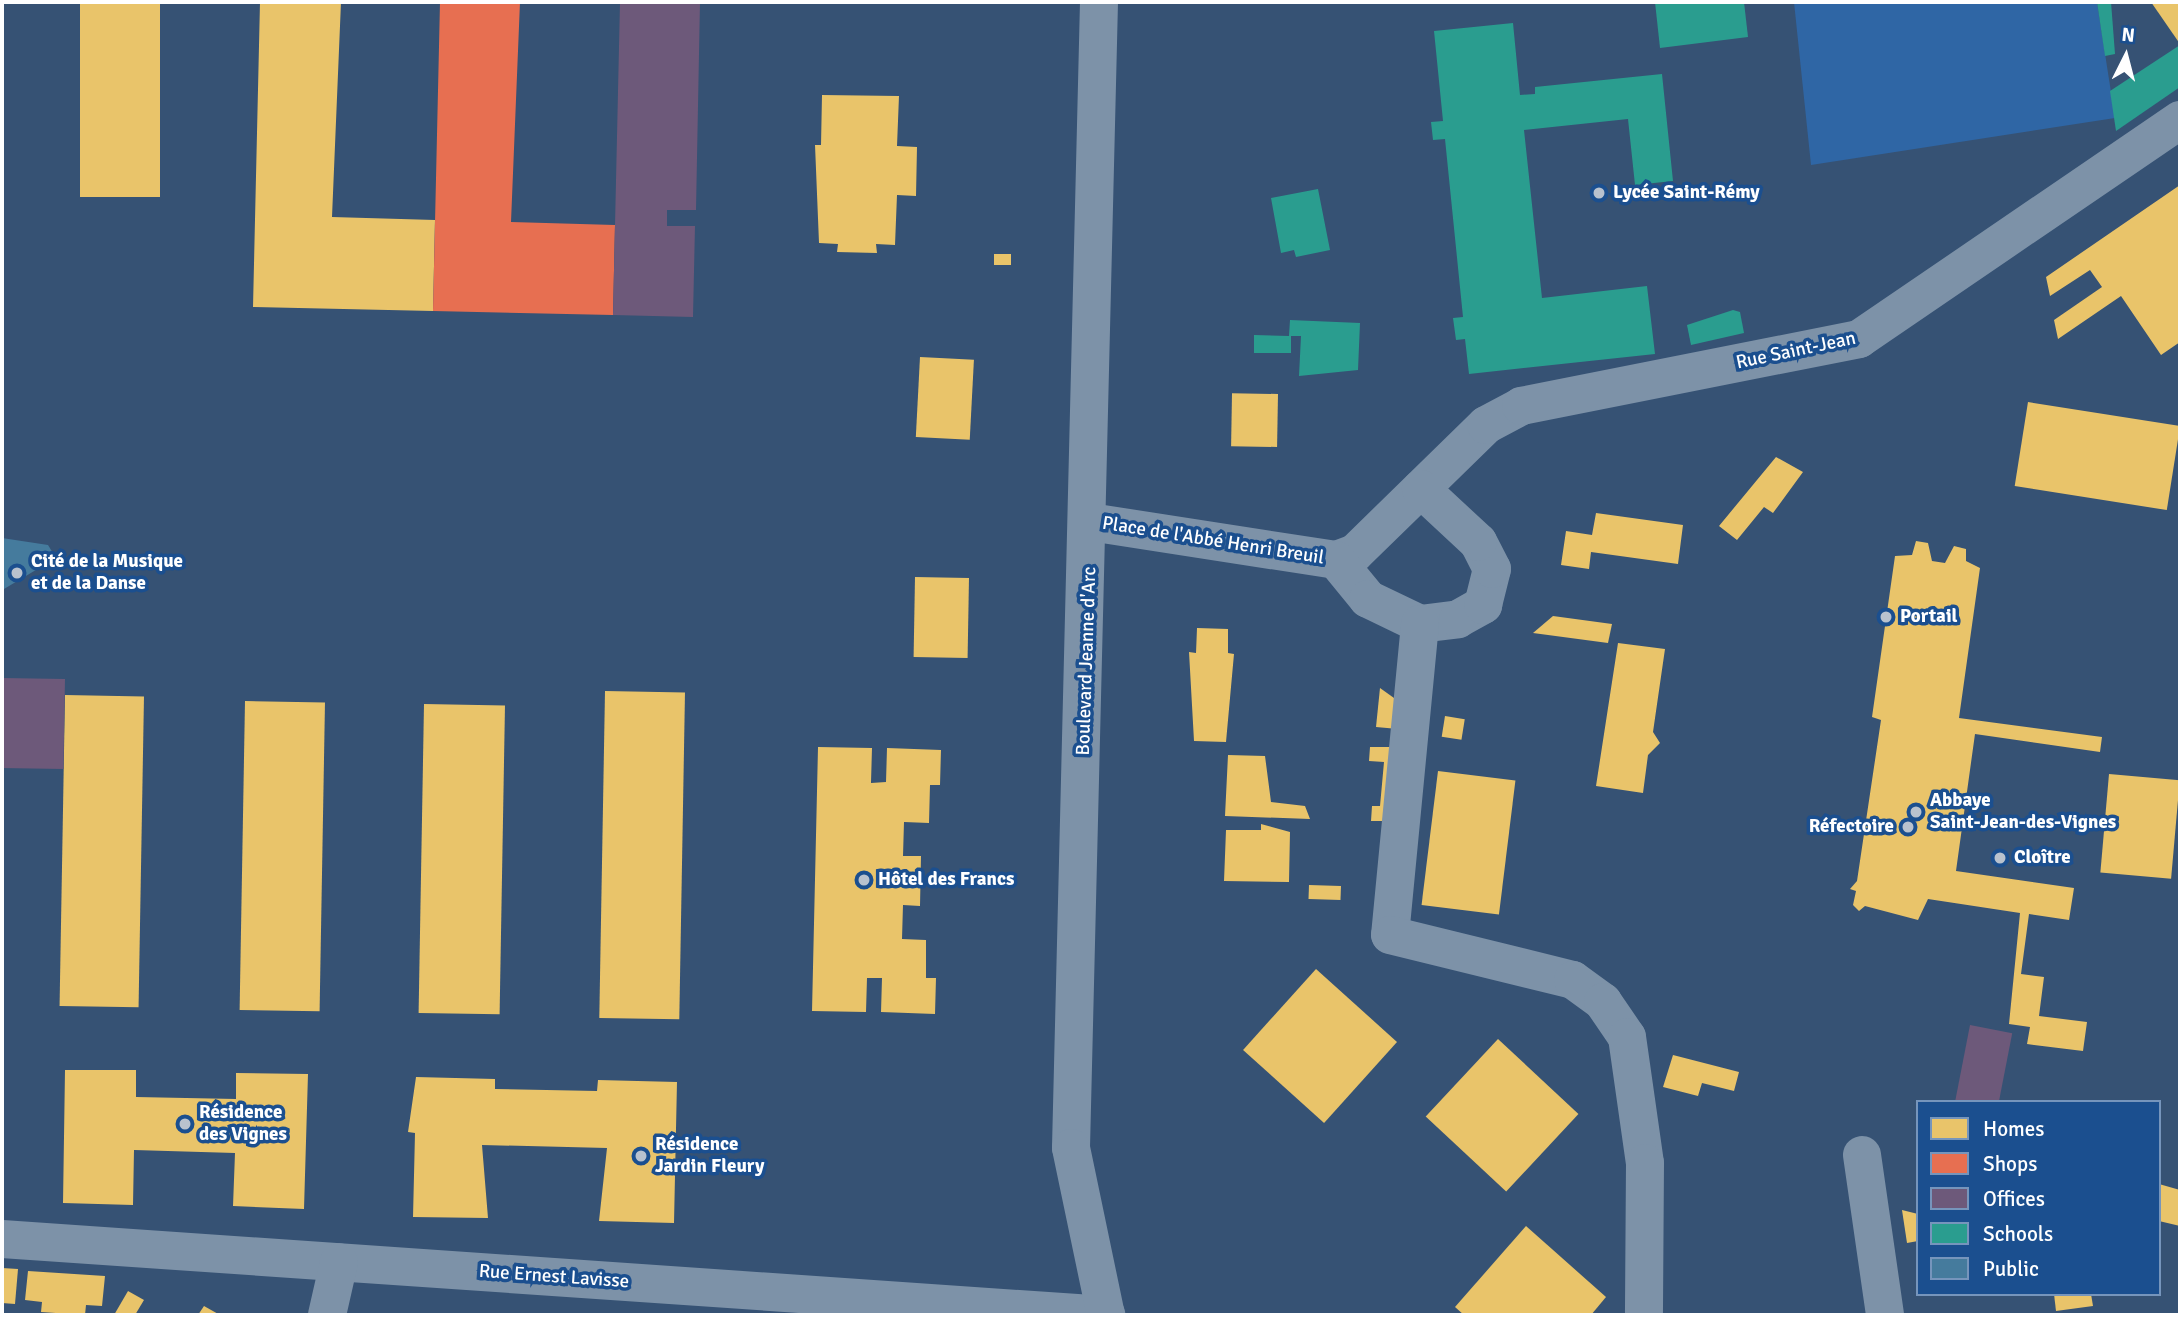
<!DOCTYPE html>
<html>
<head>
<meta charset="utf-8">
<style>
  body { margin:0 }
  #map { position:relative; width:2182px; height:1317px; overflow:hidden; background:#365274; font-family:Signika,sans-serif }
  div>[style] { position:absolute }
  .green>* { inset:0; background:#2f66a5 }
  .homes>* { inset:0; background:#e9c46a; transform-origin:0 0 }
  .shops>* { inset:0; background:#e76f51 }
  .offices>* { inset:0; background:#6d597a; transform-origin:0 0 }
  .schools>* { inset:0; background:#2a9d8f }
  .public>* { inset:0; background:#457b9d }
  .minor>* { height:38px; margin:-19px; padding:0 19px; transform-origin:19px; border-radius:19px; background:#7d92a8 }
  .tertiary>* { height:38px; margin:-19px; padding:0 19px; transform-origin:19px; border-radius:19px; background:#7d92a8 }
  .dots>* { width:19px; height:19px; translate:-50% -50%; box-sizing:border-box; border:4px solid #1b4f8f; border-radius:50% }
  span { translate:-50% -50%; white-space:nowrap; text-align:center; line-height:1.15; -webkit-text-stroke:7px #1b4f8f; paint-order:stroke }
  .poi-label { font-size:19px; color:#fff; font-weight:700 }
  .left { translate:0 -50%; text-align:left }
  .right { translate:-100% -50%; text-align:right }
  .street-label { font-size:19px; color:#fff }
  .frame { position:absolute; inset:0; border:4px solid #fff; pointer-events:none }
  .legend { position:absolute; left:1916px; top:1100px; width:245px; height:196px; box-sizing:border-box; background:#1b4f8f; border:2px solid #7695bc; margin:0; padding:9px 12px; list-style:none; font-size:21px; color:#fff }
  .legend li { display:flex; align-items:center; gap:14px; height:35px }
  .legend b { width:35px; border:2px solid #7695bc }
  .north { position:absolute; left:2091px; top:21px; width:70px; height:70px; -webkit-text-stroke:5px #1b4f8f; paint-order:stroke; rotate:6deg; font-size:19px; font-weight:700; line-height:28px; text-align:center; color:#fff }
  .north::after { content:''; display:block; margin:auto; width:24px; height:32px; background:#fff; clip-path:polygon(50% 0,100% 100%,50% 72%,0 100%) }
</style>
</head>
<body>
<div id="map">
  <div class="green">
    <i style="clip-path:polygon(1794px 2px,2097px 2px,2115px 118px,1811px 165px)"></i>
  </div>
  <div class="homes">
    <i style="left:80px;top:2px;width:80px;height:195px"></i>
    <i style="clip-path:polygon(260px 2px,341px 2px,332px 217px,435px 220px,433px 311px,253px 307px)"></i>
    <i style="clip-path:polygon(2151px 2px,2180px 2px,2180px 44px)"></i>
    <i style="clip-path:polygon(822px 95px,899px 96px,897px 146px,917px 147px,916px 196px,897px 195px,895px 245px,876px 244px,877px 253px,837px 252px,838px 244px,819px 243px,815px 145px,821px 145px)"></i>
    <i style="clip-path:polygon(2180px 185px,2180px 342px,2161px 355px,2121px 296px,2058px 339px,2054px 320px,2102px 287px,2090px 270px,2050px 296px,2046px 277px)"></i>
    <i style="left:1011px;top:254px;width:11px;height:17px;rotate:90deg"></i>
    <i style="left:920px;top:357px;width:54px;height:80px;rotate:3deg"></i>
    <i style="left:1278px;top:394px;width:53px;height:46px;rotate:91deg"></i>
    <i style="left:2028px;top:402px;width:154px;height:85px;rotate:9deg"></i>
    <i style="clip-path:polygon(1776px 457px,1803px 472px,1773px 513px,1764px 507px,1737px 540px,1719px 526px)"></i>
    <i style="clip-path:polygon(1596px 513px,1683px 525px,1678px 564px,1591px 552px,1589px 569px,1561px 565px,1566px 531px,1592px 535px)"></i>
    <i style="clip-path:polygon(1916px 541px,1928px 543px,1932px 561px,1945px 563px,1954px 546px,1966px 549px,1966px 561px,1980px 568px,1959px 718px,2102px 737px,2100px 752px,1975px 734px,1956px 871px,2074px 888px,2069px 920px,2029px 914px,2021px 974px,2044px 977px,2039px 1016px,2087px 1022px,2083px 1051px,2027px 1044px,2030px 1027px,2009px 1024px,2020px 913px,1928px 899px,1918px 920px,1865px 906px,1859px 911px,1853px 905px,1856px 891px,1850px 889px,1857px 881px,1881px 720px,1872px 717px,1895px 556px,1912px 555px)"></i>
    <i style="left:915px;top:577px;width:54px;height:80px;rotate:1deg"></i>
    <i style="clip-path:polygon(1553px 616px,1612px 624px,1608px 643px,1533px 633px)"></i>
    <i style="clip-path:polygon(1197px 628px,1228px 629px,1228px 653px,1234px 654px,1226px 742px,1194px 741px,1189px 652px,1196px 653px)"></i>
    <i style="clip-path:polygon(1618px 643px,1665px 649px,1653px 732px,1660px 743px,1648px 755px,1643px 793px,1596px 786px)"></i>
    <i style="clip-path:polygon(1380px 688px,1401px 703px,1398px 729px,1376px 727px)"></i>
    <i style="left:605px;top:691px;width:80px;height:327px;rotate:1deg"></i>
    <i style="left:65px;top:695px;width:79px;height:311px;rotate:1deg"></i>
    <i style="left:245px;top:701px;width:80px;height:309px;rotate:1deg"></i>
    <i style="left:424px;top:704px;width:81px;height:309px;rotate:1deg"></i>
    <i style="left:1445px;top:716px;width:20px;height:21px;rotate:9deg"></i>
    <i style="clip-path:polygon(818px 747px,872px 748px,871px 783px,886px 782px,887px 748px,941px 750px,940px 785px,930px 785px,929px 823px,904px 822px,903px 856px,921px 856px,920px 906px,903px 905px,902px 939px,926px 940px,926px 978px,936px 978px,935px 1014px,881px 1012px,882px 978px,867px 978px,866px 1012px,812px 1011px)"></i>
    <i style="clip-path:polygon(1370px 747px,1397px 747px,1389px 821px,1371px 821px,1372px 806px,1380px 806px,1384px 762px,1369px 761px)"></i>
    <i style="clip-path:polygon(1228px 755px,1265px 756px,1271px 802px,1305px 806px,1310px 819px,1225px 816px)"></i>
    <i style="left:1438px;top:771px;width:78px;height:135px;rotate:7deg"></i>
    <i style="left:2109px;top:774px;width:71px;height:99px;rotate:5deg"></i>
    <i style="clip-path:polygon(1261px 824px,1290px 832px,1289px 882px,1224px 881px,1226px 830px,1261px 830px)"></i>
    <i style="left:1309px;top:885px;width:32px;height:14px;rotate:2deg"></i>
    <i style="left:1316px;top:969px;width:109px;height:109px;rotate:42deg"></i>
    <i style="left:1498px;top:1039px;width:110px;height:106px;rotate:43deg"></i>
    <i style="clip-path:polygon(1673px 1055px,1739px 1072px,1734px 1091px,1702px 1083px,1698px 1096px,1663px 1087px)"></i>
    <i style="clip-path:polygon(65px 1070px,136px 1070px,136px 1097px,236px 1099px,236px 1073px,308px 1074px,304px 1209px,233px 1206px,235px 1153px,134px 1150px,133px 1205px,63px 1203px)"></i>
    <i style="clip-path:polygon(416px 1077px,495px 1079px,495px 1089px,597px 1091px,598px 1080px,677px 1082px,674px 1223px,599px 1221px,607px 1148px,482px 1145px,488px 1218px,413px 1217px,415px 1133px,408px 1132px)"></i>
    <i style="clip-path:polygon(2159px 1184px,2180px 1190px,2180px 1226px,2159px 1221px)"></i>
    <i style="clip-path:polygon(1902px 1210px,1918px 1214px,1918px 1241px,1907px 1243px)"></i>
    <i style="clip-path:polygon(1526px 1226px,1606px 1297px,1591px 1315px,1464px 1315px,1455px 1307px)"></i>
    <i style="clip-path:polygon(2px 1268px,18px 1269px,15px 1304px,2px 1303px)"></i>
    <i style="clip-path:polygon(28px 1271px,105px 1276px,102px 1306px,86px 1305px,85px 1315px,41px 1312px,42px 1302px,25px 1300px)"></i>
    <i style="clip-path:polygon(128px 1291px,144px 1300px,135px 1315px,114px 1315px)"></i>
    <i style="clip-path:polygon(2054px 1294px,2091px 1294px,2093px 1306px,2056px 1311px)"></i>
    <i style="clip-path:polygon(204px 1306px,220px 1315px,198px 1315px)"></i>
  </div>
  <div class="shops">
    <i style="clip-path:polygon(440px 2px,520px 2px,511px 222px,615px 225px,613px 315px,433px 311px)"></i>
  </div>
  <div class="offices">
    <i style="clip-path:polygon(620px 2px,700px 2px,696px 210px,667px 210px,667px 226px,695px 226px,693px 317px,613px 315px)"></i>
    <i style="left:2px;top:678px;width:63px;height:90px;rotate:1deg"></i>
    <i style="left:1970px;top:1025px;width:43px;height:78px;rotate:11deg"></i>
  </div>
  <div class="schools">
    <i style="clip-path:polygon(1655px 2px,1744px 2px,1748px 37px,1660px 48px)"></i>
    <i style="clip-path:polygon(2097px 2px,2111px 2px,2115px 54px,2105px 56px)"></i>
    <i style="clip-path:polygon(1513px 23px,1520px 95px,1535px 94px,1535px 87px,1662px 74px,1673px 181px,1635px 185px,1628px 119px,1524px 130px,1542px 298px,1647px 286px,1655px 354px,1469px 374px,1465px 339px,1456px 340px,1453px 318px,1463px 317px,1445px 139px,1433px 140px,1431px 122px,1443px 121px,1434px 31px)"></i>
    <i style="clip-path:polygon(2180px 45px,2180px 87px,2116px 131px,2110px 91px)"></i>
    <i style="clip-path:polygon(1318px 189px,1330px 250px,1296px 257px,1294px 250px,1281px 253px,1271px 198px)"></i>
    <i style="clip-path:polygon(1733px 310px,1740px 312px,1744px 333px,1691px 345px,1687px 325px)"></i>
    <i style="clip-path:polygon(1290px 320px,1360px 323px,1358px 370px,1299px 376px,1301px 336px,1291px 336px,1291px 353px,1254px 353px,1254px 335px,1289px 336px)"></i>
  </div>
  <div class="public">
    <i style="clip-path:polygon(2px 538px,48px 545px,56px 558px,4px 589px)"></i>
  </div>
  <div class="minor">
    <i style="left:1090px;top:522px;width:249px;rotate:8.8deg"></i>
    <i style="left:1336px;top:560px;width:20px;rotate:-20deg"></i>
    <i style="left:1355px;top:553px;width:183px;rotate:-44.3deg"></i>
    <i style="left:1486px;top:425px;width:40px;rotate:-28deg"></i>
    <i style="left:1521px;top:406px;width:345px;rotate:-11.2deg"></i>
    <i style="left:1859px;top:339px;width:389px;rotate:-34.3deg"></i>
    <i style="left:1336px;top:560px;width:50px;rotate:50.6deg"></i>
    <i style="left:1368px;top:599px;width:58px;rotate:25.7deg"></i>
    <i style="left:1420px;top:624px;width:38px;rotate:-7deg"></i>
    <i style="left:1458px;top:619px;width:29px;rotate:-29deg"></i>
    <i style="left:1483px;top:605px;width:37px;rotate:-76deg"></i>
    <i style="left:1492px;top:569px;width:30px;rotate:-117deg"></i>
    <i style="left:1478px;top:542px;width:78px;rotate:-137.1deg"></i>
    <i style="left:1420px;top:624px;width:312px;rotate:95.5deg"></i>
    <i style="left:1390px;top:935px;width:188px;rotate:13.8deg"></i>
    <i style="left:1573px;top:980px;width:37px;rotate:36deg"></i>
    <i style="left:1603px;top:1002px;width:42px;rotate:55.6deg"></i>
    <i style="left:1627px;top:1037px;width:127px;rotate:81.9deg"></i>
    <i style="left:1645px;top:1163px;width:152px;rotate:90.4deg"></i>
    <i style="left:1862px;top:1155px;width:162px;rotate:81.8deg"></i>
    <i style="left:2px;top:1239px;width:1107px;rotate:3.94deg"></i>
    <i style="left:327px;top:1315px;width:54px;rotate:-77.2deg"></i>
  </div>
  <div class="tertiary">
    <i style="left:1099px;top:2px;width:1146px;rotate:91.4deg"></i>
    <i style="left:1071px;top:1148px;width:171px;rotate:78.2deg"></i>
  </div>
  <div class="dots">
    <i style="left:1599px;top:193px;background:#b9c2ce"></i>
    <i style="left:17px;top:573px;background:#b9c2ce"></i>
    <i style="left:1886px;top:617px;background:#b9c2ce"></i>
    <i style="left:1916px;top:812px;background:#b9c2ce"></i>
    <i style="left:1908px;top:827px;background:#b9c2ce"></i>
    <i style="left:2000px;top:858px;background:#b9c2ce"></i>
    <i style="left:864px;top:880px;background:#b9c2ce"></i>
    <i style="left:185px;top:1124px;background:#b9c2ce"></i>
    <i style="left:641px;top:1156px;background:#b9c2ce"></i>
  </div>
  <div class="poi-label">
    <span class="left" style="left:1613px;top:193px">Lycée Saint-Rémy</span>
    <span class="left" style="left:31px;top:573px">Cité de la Musique<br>et de la Danse</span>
    <span class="left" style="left:1900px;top:617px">Portail</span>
    <span class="left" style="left:1930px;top:812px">Abbaye<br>Saint-Jean-des-Vignes</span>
    <span class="right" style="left:1894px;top:827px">Réfectoire</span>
    <span class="left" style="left:2014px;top:858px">Cloître</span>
    <span class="left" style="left:878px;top:880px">Hôtel des Francs</span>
    <span class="left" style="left:199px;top:1124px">Résidence<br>des Vignes</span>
    <span class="left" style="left:655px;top:1156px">Résidence<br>Jardin Fleury</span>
  </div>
  <div class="street-label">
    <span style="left:1796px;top:351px;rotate:-12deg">Rue Saint-Jean</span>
    <span style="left:1213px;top:541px;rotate:9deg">Place de l'Abbé Henri Breuil</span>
    <span style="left:1087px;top:661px;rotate:-88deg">Boulevard Jeanne d'Arc</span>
    <span style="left:554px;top:1277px;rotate:4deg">Rue Ernest Lavisse</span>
  </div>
  <div class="frame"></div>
  <ul class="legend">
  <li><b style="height:19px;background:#e9c46a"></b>Homes</li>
  <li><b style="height:19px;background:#e76f51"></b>Shops</li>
  <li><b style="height:19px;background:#6d597a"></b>Offices</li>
  <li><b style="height:19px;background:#2a9d8f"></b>Schools</li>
  <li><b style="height:19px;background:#457b9d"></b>Public</li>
  </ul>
  <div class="north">N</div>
</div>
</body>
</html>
